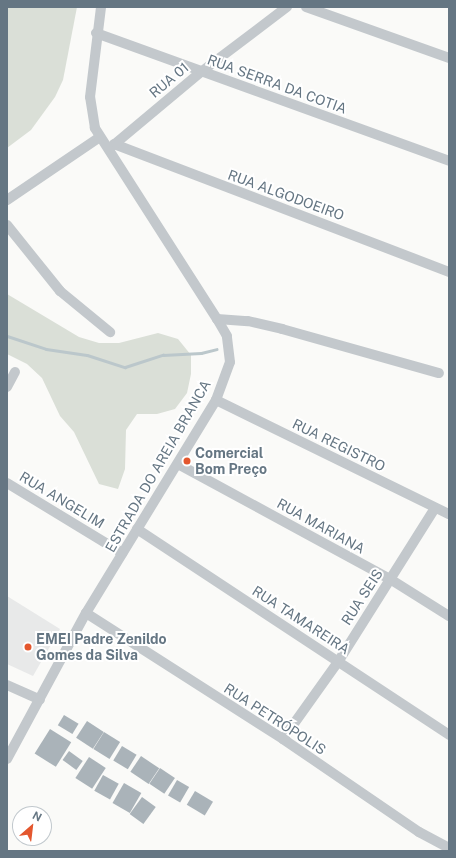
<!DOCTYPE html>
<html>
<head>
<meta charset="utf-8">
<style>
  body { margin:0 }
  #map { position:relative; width:456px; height:858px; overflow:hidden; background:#fafaf8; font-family:"Public Sans",sans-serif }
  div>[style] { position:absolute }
  .built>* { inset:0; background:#e8e9e9 }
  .green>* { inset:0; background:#dadfd7 }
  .stream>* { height:3px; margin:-1.5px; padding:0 1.5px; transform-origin:1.5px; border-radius:1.5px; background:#bbc7cb }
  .building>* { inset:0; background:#aab3b9; transform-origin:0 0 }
  .minor>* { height:10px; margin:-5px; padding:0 5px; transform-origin:5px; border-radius:5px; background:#c3c8cc }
  .dots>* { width:11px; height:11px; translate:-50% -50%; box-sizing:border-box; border:2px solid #fff; border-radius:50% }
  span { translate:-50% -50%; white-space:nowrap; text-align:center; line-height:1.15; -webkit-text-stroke:4px #fff; paint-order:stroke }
  .street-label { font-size:14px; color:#657683 }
  .poi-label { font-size:14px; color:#657683; font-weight:700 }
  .left { translate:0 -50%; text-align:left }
  .frame { position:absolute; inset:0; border:8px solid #657683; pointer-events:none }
  .north { position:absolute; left:12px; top:806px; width:40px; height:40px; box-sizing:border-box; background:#fff; border:1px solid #c1c8cd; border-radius:50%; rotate:28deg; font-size:11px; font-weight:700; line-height:16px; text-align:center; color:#657683 }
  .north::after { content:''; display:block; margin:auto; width:14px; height:18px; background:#e4572e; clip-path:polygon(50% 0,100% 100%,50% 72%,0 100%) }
</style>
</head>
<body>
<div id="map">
  <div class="built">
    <i style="clip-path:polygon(7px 596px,60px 629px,33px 676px,7px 664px)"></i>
  </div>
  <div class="green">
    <i style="clip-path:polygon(7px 7px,77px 7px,63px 80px,55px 97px,31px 130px,7px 148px)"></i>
    <i style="clip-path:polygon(7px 294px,79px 337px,99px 343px,119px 343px,158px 333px,178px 339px,191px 355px,191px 374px,187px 393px,175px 409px,157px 414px,137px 414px,126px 430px,125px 469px,118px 489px,99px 484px,74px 432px,60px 416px,42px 378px,27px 364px,7px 354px)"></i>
  </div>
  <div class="stream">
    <i style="left:7px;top:336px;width:41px;rotate:18.4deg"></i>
    <i style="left:46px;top:349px;width:41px;rotate:8.3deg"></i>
    <i style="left:87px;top:355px;width:40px;rotate:18deg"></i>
    <i style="left:125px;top:367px;width:40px;rotate:-18deg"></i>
    <i style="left:163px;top:355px;width:38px;rotate:-3deg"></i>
    <i style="left:201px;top:353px;width:16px;rotate:-14deg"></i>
  </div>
  <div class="building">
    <i style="left:64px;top:715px;width:17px;height:12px;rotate:31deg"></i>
    <i style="left:87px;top:721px;width:20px;height:20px;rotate:33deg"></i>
    <i style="left:50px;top:729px;width:25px;height:29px;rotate:32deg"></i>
    <i style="left:104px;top:732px;width:19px;height:20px;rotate:32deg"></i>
    <i style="left:122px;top:746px;width:17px;height:17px;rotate:31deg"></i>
    <i style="left:69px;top:751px;width:17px;height:11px;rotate:36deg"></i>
    <i style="left:141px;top:756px;width:22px;height:19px;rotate:34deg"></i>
    <i style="left:89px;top:757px;width:20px;height:25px;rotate:33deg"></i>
    <i style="left:160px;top:768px;width:18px;height:19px;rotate:34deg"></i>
    <i style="left:103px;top:775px;width:18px;height:18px;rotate:29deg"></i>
    <i style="left:177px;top:780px;width:14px;height:18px;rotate:30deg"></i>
    <i style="left:124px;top:783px;width:20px;height:23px;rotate:30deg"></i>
    <i style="left:195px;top:791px;width:21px;height:16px;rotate:31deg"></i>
    <i style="left:142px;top:797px;width:17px;height:21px;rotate:36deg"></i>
  </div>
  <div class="minor">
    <i style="left:306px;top:7px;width:152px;rotate:19.6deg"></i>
    <i style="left:96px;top:33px;width:375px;rotate:19.9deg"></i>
    <i style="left:114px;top:144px;width:359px;rotate:20.9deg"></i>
    <i style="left:110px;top:148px;width:119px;rotate:-39.9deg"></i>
    <i style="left:201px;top:72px;width:108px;rotate:-37.1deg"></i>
    <i style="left:7px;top:200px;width:112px;rotate:-34.1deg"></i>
    <i style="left:7px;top:225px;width:85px;rotate:51.2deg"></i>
    <i style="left:60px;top:291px;width:65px;rotate:39.4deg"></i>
    <i style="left:217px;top:319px;width:31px;rotate:4deg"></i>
    <i style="left:248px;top:321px;width:35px;rotate:13deg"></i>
    <i style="left:282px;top:329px;width:163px;rotate:15.7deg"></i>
    <i style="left:7px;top:387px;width:17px;rotate:-62deg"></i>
    <i style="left:216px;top:400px;width:259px;rotate:26.1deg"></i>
    <i style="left:178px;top:464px;width:241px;rotate:28.5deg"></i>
    <i style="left:390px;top:579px;width:70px;rotate:32.1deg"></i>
    <i style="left:7px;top:483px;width:135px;rotate:31.3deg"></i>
    <i style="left:137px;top:529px;width:374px;rotate:33.4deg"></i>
    <i style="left:86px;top:613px;width:234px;rotate:32.6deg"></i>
    <i style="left:283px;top:739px;width:165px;rotate:34.4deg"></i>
    <i style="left:419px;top:832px;width:34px;rotate:28deg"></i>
    <i style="left:7px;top:685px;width:36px;rotate:24deg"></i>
    <i style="left:283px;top:739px;width:95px;rotate:-54.5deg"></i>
    <i style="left:338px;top:662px;width:182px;rotate:-57.8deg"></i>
    <i style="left:7px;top:759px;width:166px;rotate:-61.6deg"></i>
    <i style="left:86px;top:613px;width:250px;rotate:-58.6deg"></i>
    <i style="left:216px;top:400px;width:40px;rotate:-69.8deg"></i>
    <i style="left:230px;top:362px;width:26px;rotate:-97deg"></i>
    <i style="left:227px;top:336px;width:20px;rotate:-120deg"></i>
    <i style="left:217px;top:319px;width:227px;rotate:-122.6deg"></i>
    <i style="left:95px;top:128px;width:31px;rotate:-99deg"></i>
    <i style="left:90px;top:97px;width:91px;rotate:-83deg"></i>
  </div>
  <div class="dots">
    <i style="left:187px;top:461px;background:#e4572e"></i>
    <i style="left:28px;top:647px;background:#e4572e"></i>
  </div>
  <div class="street-label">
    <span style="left:169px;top:80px;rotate:-40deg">RUA 01</span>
    <span style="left:277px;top:84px;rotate:20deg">RUA SERRA DA COTIA</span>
    <span style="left:286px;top:195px;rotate:20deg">RUA ALGODOEIRO</span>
    <span style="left:339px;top:445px;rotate:26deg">RUA REGISTRO</span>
    <span style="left:158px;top:466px;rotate:-60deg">ESTRADA DO AREIA BRANCA</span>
    <span style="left:62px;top:500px;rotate:31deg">RUA ANGELIM</span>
    <span style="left:321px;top:526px;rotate:29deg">RUA MARIANA</span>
    <span style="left:362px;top:597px;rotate:-57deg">RUA SEIS</span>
    <span style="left:301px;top:620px;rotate:33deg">RUA TAMAREIRA</span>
    <span style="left:275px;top:719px;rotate:33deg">RUA PETRÓPOLIS</span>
  </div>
  <div class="poi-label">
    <span class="left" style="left:195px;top:461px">Comercial<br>Bom Preço</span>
    <span class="left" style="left:36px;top:647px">EMEI Padre Zenildo<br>Gomes da Silva</span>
  </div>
  <div class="frame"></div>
  <div class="north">N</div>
</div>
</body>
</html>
